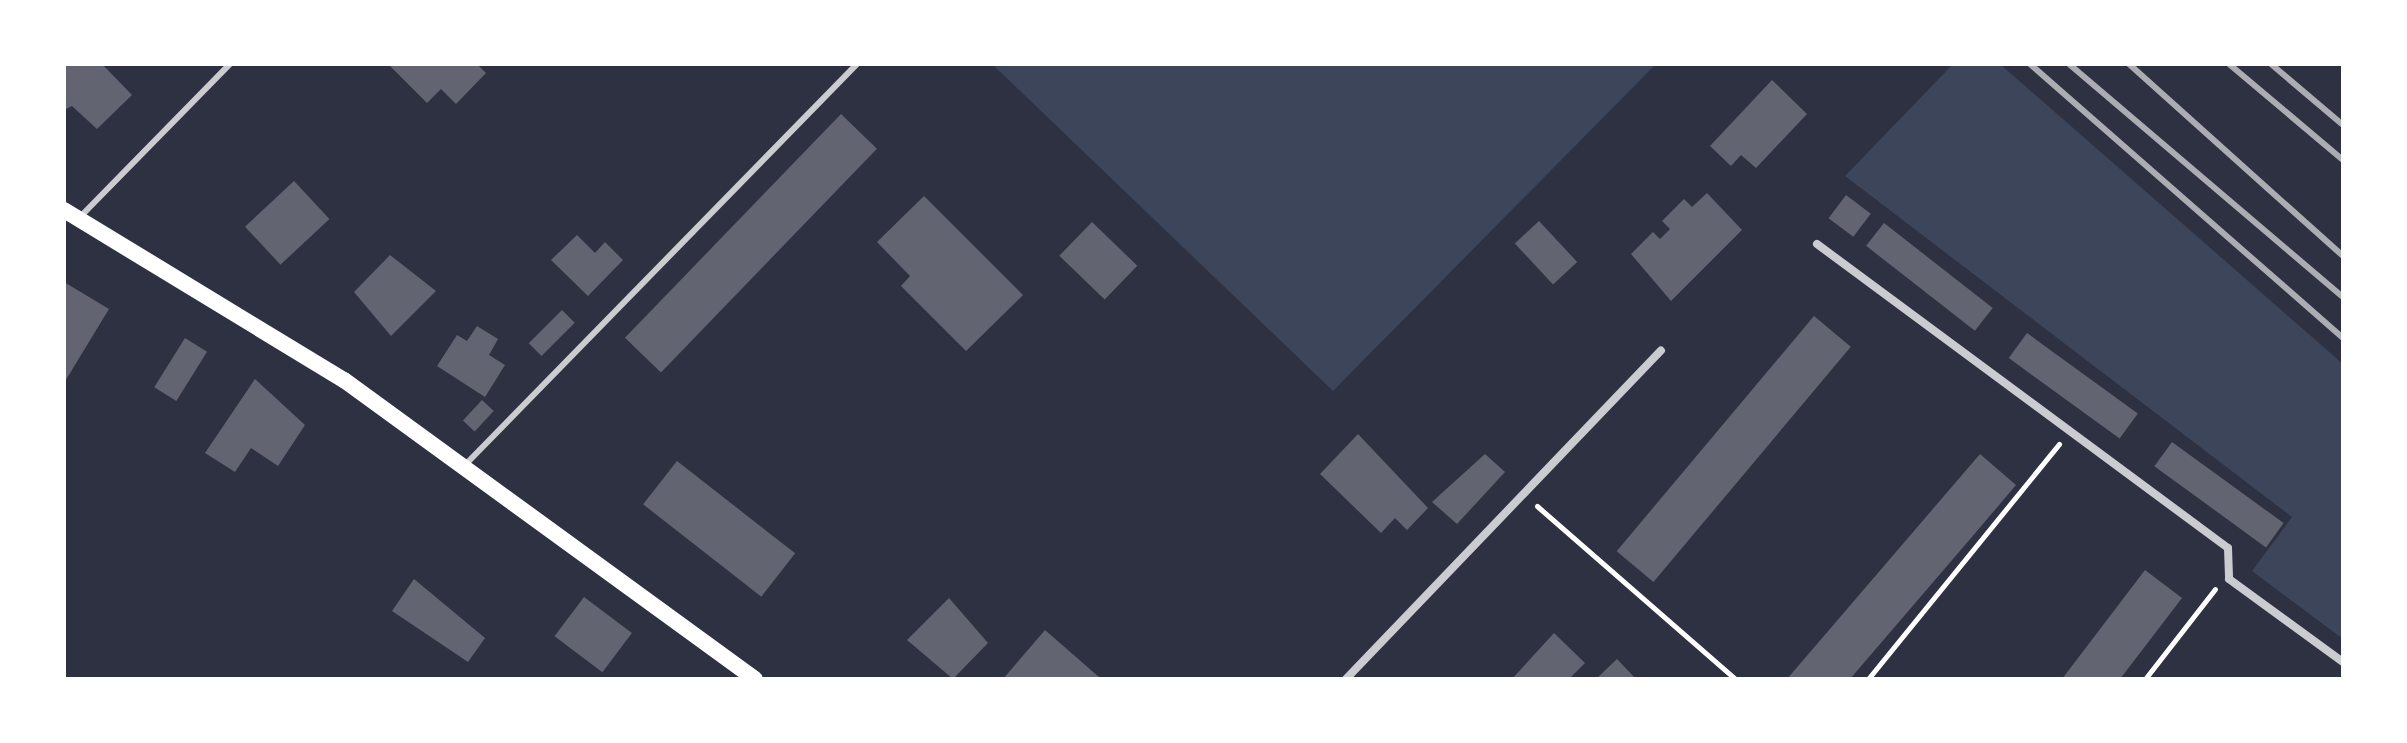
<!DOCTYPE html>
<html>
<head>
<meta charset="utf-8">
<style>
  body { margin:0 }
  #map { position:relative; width:2407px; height:743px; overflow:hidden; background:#2d3142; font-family:"Playfair Display",serif }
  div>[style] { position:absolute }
  .green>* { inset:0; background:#3c4559 }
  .building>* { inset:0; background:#626471; transform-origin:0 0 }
  .path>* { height:5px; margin:-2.5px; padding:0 2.5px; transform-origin:2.5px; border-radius:2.5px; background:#fff }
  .service>* { height:6px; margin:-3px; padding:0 3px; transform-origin:3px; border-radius:3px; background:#caccd0 }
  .minor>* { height:8px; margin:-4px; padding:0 4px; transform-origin:4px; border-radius:4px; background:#caccd0 }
  .secondary>* { height:16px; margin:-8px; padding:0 8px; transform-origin:8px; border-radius:8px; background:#fff }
  .rail>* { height:6px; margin:-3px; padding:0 3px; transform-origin:3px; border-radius:3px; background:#abadb3 }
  span { translate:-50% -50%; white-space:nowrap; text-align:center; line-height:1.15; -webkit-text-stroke:7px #fff; paint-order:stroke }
  .frame { position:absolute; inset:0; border:66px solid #fff; pointer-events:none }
</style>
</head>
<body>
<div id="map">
  <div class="green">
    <i style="clip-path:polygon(992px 64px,1656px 64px,1333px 391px)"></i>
    <i style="clip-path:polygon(1953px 64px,2000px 64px,2343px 364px,2343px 639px,2252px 571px,2292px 517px,1845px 176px)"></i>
  </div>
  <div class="building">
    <i style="clip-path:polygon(64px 64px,102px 64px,132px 95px,97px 129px,72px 106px,64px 110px)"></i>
    <i style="clip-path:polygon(388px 64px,477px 64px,486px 73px,456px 104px,441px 89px,427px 103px)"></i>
    <i style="clip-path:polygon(1772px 80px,1807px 114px,1756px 168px,1741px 155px,1731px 166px,1710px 146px)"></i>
    <i style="left:841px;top:114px;width:50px;height:311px;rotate:44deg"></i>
    <i style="left:294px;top:181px;width:52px;height:67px;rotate:47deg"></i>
    <i style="clip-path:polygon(1707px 193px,1742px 230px,1671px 301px,1631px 254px,1653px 232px,1660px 239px,1670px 229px,1662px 221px,1684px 199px,1692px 207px)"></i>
    <i style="left:1846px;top:195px;width:31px;height:29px;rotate:37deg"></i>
    <i style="clip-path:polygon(924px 196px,1023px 295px,966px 351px,901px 286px,910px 276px,877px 242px)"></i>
    <i style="left:1539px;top:221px;width:56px;height:33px;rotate:47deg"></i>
    <i style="left:1092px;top:222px;width:63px;height:47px;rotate:44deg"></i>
    <i style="left:1884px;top:223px;width:138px;height:29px;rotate:38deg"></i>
    <i style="clip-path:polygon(577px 235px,595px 253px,605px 242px,623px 260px,588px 296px,551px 260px)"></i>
    <i style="clip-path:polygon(390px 255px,436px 291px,391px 336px,354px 292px)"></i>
    <i style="clip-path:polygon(64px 282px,109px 309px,64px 383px)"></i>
    <i style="left:562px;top:310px;width:18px;height:47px;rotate:45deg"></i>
    <i style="left:1814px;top:316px;width:48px;height:307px;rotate:40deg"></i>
    <i style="clip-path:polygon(477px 326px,498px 339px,489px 355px,505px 365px,485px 397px,437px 366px,457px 335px,467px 341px)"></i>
    <i style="left:2027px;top:333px;width:137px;height:31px;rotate:36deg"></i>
    <i style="left:185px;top:338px;width:26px;height:58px;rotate:32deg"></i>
    <i style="clip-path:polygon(255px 379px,305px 425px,278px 466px,251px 448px,235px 472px,205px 453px)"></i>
    <i style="left:482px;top:400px;width:16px;height:28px;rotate:43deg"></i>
    <i style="clip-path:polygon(1358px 434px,1428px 508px,1407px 530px,1395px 518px,1381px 533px,1320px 474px)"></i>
    <i style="left:2172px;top:442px;width:138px;height:30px;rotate:36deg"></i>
    <i style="clip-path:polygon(1485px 454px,1505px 472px,1457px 524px,1432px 502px)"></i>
    <i style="clip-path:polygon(1980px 454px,2016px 485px,1977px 531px,1850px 679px,1787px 679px)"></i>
    <i style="left:677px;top:461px;width:150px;height:55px;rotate:38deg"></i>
    <i style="clip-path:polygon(2145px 570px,2182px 598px,2120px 679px,2062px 679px)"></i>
    <i style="clip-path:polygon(414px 579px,485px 638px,468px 662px,392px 611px)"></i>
    <i style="left:584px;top:597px;width:60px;height:49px;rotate:37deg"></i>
    <i style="clip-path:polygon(949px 598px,988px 643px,953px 679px,907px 640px)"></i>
    <i style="clip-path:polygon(1045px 630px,1099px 677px,1098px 679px,1003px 679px)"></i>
    <i style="clip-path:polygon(1554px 633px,1585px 663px,1569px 679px,1512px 679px)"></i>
    <i style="clip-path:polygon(1617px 659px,1636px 679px,1596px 679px)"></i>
  </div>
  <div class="path">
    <i style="left:1537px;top:506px;width:263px;rotate:41.1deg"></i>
    <i style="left:1868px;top:679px;width:303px;rotate:-50.9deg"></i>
    <i style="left:2145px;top:679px;width:114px;rotate:-52.1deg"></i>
  </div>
  <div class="service">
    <i style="left:81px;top:216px;width:213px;rotate:-45.6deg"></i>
    <i style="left:464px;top:466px;width:562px;rotate:-45.65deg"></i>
  </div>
  <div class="minor">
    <i style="left:1817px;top:244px;width:511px;rotate:36.49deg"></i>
    <i style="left:2228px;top:548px;width:31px;rotate:88deg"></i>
    <i style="left:2229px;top:579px;width:141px;rotate:36.1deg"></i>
    <i style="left:1346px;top:679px;width:455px;rotate:-46.2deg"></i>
  </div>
  <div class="secondary">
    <i style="left:64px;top:210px;width:328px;rotate:31.3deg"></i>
    <i style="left:344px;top:380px;width:508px;rotate:36.04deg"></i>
  </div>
  <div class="rail">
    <i style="left:2030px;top:64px;width:416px;rotate:41.2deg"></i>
    <i style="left:2069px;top:64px;width:360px;rotate:40.4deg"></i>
    <i style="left:2129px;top:64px;width:288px;rotate:41.9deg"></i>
    <i style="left:2229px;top:64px;width:149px;rotate:40.1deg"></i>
    <i style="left:2271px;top:64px;width:94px;rotate:40.3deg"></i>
  </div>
  <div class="frame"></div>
</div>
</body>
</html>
